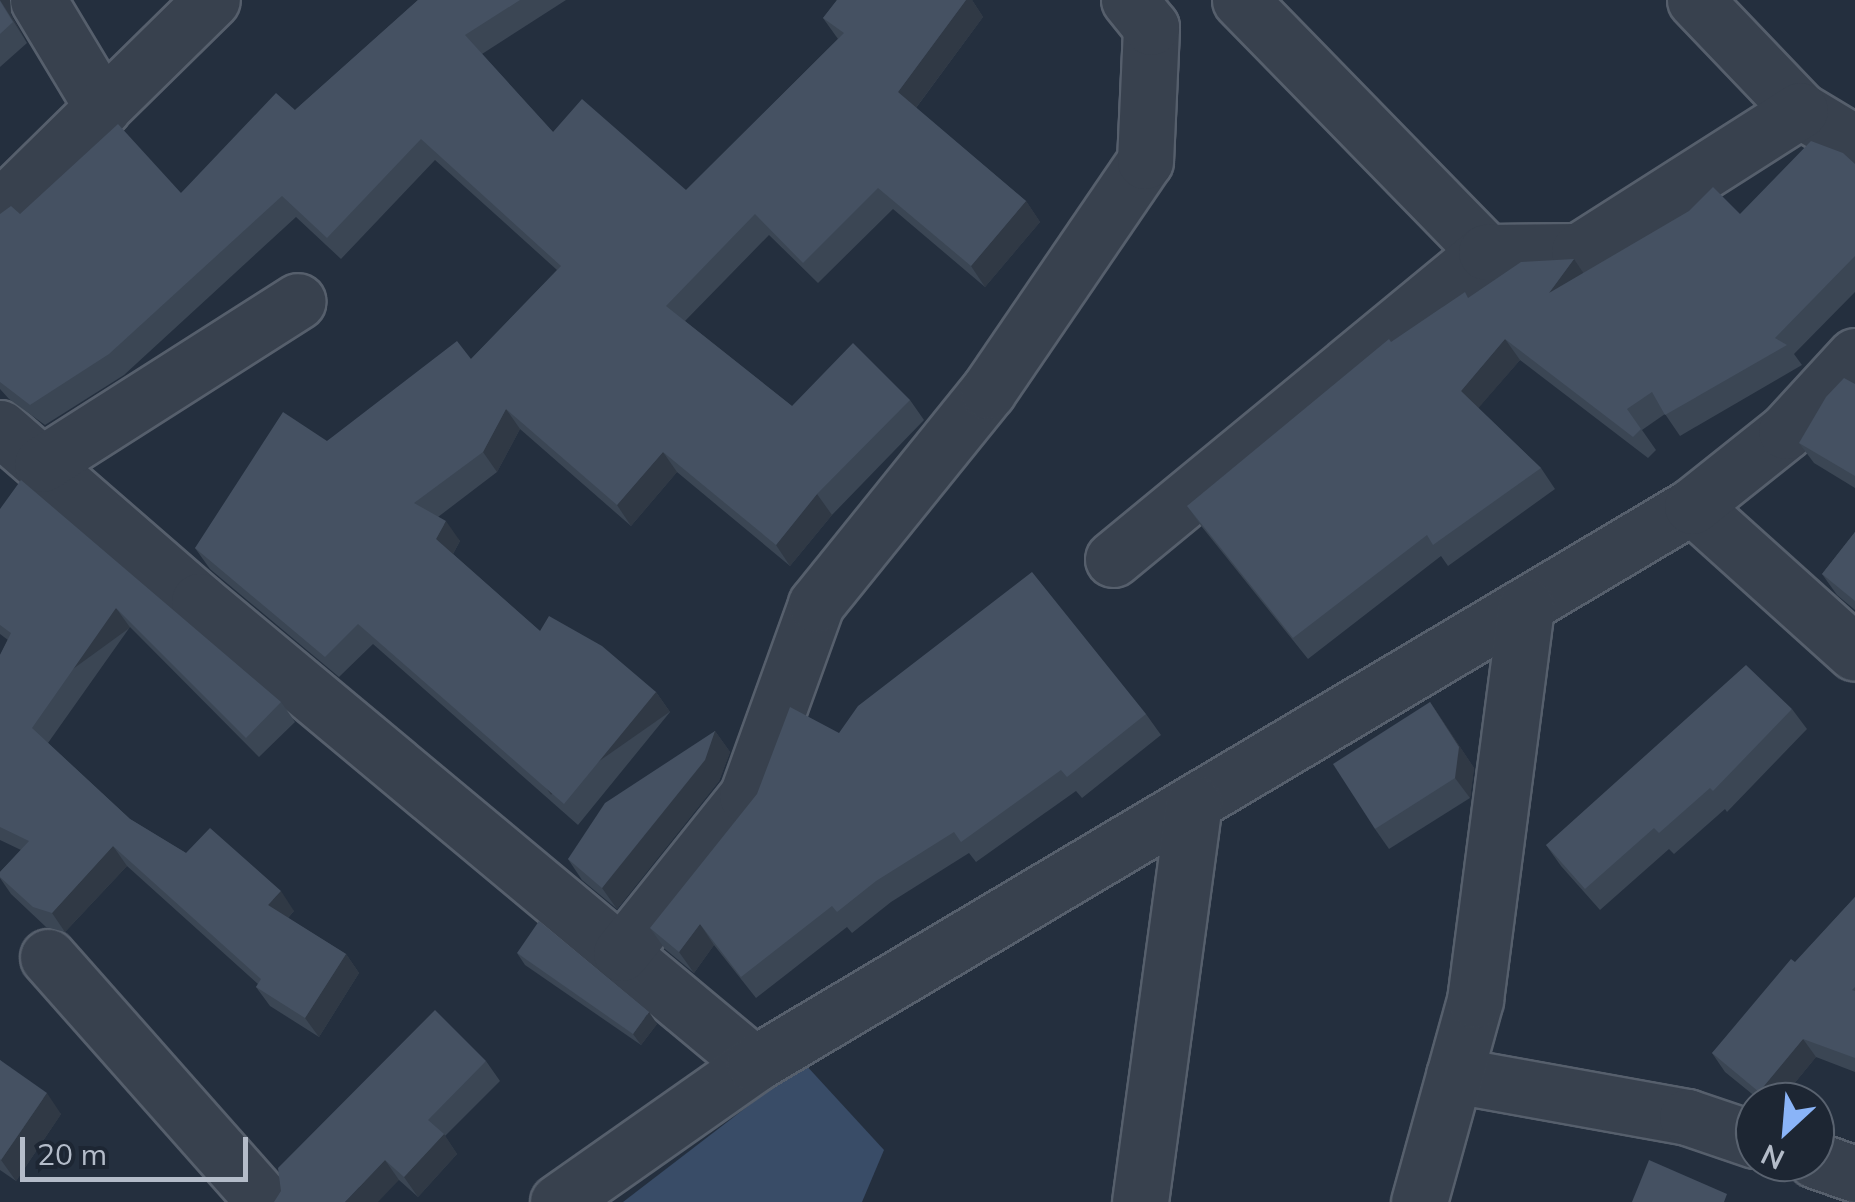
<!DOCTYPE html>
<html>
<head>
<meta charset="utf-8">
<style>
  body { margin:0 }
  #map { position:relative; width:1855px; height:1202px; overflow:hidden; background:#242f3e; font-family:Mulish,sans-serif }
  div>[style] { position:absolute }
  .water>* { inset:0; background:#394c67 }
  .roads { filter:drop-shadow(2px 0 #565f6c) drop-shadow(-2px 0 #565f6c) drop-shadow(0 2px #565f6c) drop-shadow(0 -2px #565f6c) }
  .minor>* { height:55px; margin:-27.5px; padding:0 27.5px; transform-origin:27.5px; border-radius:27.5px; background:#38414e }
  .wall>* { inset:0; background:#3b4654 }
  .shaded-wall>* { inset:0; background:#303945; transform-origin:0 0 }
  .building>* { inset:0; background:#455162 }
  span { translate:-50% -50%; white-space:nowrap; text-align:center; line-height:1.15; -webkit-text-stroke:10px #1d2633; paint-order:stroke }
  .north { position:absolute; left:1735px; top:1082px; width:100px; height:100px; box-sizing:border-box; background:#1d2633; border:2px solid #59626f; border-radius:50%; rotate:206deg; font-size:28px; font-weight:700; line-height:40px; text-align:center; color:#b4bcc9 }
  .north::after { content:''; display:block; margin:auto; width:35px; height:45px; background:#8ab4f8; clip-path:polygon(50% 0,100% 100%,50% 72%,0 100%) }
  .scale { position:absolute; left:20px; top:1137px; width:228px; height:45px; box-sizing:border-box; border:5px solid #b4bcc9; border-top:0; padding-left:12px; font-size:30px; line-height:35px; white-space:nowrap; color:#b4bcc9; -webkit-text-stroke:8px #1d2633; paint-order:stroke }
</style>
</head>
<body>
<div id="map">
  <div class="water">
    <i style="clip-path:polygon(804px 1063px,884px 1150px,862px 1202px,623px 1202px)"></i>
  </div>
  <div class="roads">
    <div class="minor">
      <i style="left:38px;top:0;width:126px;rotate:59deg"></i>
      <i style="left:1240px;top:0;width:352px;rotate:45.7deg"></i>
      <i style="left:1695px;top:0;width:152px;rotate:46.3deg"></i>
      <i style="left:1800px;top:110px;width:64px;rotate:31deg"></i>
      <i style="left:0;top:208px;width:297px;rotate:-44.5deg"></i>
      <i style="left:0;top:428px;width:264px;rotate:41deg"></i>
      <i style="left:199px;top:601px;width:723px;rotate:39.84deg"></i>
      <i style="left:42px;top:464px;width:303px;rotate:-32.5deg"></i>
      <i style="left:1692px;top:506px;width:219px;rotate:42deg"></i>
      <i style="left:1113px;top:559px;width:483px;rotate:-39.5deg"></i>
      <i style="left:1486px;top:252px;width:93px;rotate:-0.6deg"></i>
      <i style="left:1579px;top:251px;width:262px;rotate:-32.5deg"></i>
      <i style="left:621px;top:953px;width:201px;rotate:-51.3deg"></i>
      <i style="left:747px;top:796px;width:204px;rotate:-70.2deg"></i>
      <i style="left:816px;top:604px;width:274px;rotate:-51.1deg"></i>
      <i style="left:988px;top:391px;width:278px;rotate:-55.7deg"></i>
      <i style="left:1145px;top:161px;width:134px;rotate:-87.4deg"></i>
      <i style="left:1151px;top:27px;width:35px;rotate:-129deg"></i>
      <i style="left:48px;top:957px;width:327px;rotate:48.5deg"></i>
      <i style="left:1454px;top:1075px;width:237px;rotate:10.2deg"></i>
      <i style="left:1687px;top:1117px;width:72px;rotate:18.7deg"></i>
      <i style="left:1815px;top:1160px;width:42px;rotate:19.3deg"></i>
      <i style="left:558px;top:1202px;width:240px;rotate:-35.1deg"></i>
      <i style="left:754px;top:1064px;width:1091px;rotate:-30.75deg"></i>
      <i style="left:1692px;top:506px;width:120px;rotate:-38.6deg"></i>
      <i style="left:1786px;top:431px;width:102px;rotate:-47.4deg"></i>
      <i style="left:1140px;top:1202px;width:402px;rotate:-82.3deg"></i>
      <i style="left:1419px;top:1202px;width:210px;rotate:-74.5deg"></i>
      <i style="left:1475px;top:1000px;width:397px;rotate:-82.6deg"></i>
    </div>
  </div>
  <div class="wall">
    <i style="clip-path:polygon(0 0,10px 0,11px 15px,27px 43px,0 67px)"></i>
    <i style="clip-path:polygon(418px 0,566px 0,482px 54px,553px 132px,686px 190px,838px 39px,823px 18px,837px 0,972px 0,983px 17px,916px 108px,1026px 201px,1040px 222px,985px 287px,893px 209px,818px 283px,769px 235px,685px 321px,792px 406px,910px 400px,924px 420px,832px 515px,790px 566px,677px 472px,631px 526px,520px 429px,497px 472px,438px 517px,460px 541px,453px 554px,540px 631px,656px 692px,670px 712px,578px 825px,373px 644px,339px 677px,210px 569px,195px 548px,327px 441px,471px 359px,557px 270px,435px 160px,341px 259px,296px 217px,124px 375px,45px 425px,9px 399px,0 389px,0 214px,20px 214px,181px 193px,295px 110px)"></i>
    <i style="clip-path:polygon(1855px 164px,1855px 292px,1794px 354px,1802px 365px,1680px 436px,1665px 414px,1642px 430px,1656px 450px,1648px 458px,1520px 360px,1478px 408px,1541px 468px,1555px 489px,1448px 566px,1441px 556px,1308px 659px,1202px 527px,1187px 506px,1391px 342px,1468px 298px,1574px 259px,1583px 273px,1740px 214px)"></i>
    <i style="clip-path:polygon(1855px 384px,1855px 488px,1814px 463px,1799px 443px)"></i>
    <i style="clip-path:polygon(0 509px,281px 702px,295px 722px,259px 757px,130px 627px,48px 743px,130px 819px,186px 853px,294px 911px,288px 918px,346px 954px,359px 973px,319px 1037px,270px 1006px,256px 987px,258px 984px,127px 866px,65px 932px,46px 927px,11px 894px,0 878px,0 872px,21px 850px,0 840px,0 655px,8px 640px,0 634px)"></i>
    <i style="clip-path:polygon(1855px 532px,1855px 610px,1837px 595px,1822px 574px)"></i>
    <i style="clip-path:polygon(1430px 702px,1474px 768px,1470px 798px,1389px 849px,1375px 829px)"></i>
    <i style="clip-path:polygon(1792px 709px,1807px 729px,1727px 812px,1725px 809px,1674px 854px,1669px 849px,1600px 910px,1561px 866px,1546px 845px)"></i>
    <i style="clip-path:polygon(1146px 714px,1161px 735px,1082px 798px,1076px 791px,976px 862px,969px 853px,891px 902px,852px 933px,847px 927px,756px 998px,714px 945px,694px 973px,665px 949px,650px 928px,839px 733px)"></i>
    <i style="clip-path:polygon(715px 731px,730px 752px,719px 781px,617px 909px,582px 880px,568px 859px)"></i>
    <i style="clip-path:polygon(1855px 897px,1855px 1072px,1816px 1057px,1779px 1102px,1762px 1102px,1725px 1072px,1712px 1053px)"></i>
    <i style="clip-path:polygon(517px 953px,657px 1024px,641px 1045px,525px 965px)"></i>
    <i style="clip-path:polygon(0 1060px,61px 1114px,16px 1181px,0 1170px)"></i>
    <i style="clip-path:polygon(486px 1061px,500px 1081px,445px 1136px,457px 1154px,418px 1197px,399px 1180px,274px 1202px)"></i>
  </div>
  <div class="shaded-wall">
    <i style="clip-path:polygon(0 0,10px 0,11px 15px,27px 43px)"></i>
    <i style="clip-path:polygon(966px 0,972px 0,983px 17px,912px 113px,898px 92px)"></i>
    <i style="clip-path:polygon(1026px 201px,1040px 222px,985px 287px,971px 266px)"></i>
    <i style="clip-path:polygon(1574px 259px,1588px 280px,1549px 293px)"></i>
    <i style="clip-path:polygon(1505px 339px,1520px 360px,1475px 412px,1461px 391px)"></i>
    <i style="clip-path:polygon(506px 409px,520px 429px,497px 472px,483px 452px)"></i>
    <i style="clip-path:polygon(663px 452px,677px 472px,631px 526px,617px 505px)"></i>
    <i style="clip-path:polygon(817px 494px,832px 515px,790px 566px,776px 545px)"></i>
    <i style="clip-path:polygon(446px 521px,460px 541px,450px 559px,436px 539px)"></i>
    <i style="left:116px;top:608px;width:24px;height:146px;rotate:54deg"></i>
    <i style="left:656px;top:692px;width:24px;height:145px;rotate:55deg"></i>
    <i style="clip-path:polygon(1430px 702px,1474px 768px,1470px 798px,1455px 778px)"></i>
    <i style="clip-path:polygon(715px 731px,730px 752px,719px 781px,617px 909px,602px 888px)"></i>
    <i style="clip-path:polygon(113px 846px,127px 866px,65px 932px,52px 913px)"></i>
    <i style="clip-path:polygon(281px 891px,294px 911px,282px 924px,268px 905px)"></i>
    <i style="clip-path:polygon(700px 924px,714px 945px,694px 973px,679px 952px)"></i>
    <i style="clip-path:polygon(346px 954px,359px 973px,319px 1037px,305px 1018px)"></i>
    <i style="clip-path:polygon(649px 1012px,657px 1024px,641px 1045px,633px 1034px)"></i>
    <i style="clip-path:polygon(1803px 1039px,1816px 1057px,1779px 1102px,1766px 1102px,1759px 1092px)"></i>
    <i style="clip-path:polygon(47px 1093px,61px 1114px,16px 1181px,1px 1160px)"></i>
    <i style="clip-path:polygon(444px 1134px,457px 1154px,418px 1197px,404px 1177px)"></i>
    <i style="clip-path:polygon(385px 1160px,399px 1180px,378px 1202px,345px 1202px)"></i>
  </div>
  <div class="building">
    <i style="clip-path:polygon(418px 0,520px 0,465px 35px,553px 132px,582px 99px,686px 190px,844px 33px,823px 18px,837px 0,966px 0,898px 92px,1026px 201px,971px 266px,878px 188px,803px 263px,755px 214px,666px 306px,792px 406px,853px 343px,910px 400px,817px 494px,776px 545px,663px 452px,617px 505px,506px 409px,483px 452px,414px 503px,446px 521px,436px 539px,540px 631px,549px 616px,602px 646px,656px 692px,564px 804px,358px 624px,325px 657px,195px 548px,283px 412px,327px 441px,457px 341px,471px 359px,561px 266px,421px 139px,327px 238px,282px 196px,109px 354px,30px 405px,0 382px,0 214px,11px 206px,20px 214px,118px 124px,181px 193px,276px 93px,295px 110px)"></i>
    <i style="clip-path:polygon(0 1px,13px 22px,0 34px)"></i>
    <i style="clip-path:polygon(1811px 141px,1843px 153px,1855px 164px,1855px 256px,1775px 338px,1787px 345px,1665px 415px,1652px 392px,1627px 409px,1641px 429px,1633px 437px,1505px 339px,1461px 391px,1541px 468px,1433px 545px,1427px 535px,1293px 638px,1187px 506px,1389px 339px,1391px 342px,1465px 292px,1468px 298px,1521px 262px,1574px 259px,1549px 293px,1689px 211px,1713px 187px,1740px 214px)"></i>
    <i style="clip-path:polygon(1844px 378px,1855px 384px,1855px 476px,1799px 443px,1826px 397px)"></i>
    <i style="clip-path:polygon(21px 480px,281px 702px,246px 738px,116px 608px,32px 728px,130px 819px,186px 853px,210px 828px,281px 891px,268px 905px,346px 954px,305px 1018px,256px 987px,261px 979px,113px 846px,52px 913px,33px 907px,0 877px,0 872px,29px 841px,0 827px,0 655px,11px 633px,0 625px,0 509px)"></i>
    <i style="clip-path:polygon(1855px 532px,1855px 601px,1822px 574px)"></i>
    <i style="clip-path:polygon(1032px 572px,1146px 714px,1067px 777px,1061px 770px,961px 842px,954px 832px,876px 881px,837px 912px,832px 906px,741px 977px,700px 924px,679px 952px,650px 928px,757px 794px,790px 707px,839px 733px,858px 706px)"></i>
    <i style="clip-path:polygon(1746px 665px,1792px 709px,1713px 791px,1710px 788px,1659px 833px,1654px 828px,1585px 889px,1546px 845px)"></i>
    <i style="clip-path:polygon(1430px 702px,1459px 747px,1455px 778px,1375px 829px,1333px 764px)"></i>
    <i style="clip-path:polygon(715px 731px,705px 760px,602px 888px,568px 859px,605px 803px)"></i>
    <i style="clip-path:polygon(1855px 897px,1855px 987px,1852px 990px,1855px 991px,1855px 1058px,1803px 1039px,1759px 1092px,1712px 1053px,1791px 959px,1795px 962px)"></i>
    <i style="clip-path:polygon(539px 921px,649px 1012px,633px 1034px,517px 953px)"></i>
    <i style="clip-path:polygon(435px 1010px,486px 1061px,428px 1120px,444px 1134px,404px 1177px,385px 1160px,345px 1202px,274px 1202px,281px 1191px,278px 1168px)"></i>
    <i style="clip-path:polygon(0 1060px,47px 1093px,1px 1160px,0 1159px)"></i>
    <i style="clip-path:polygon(1649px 1160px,1727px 1194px,1724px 1202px,1632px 1202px)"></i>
  </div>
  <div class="north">N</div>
  <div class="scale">20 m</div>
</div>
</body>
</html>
